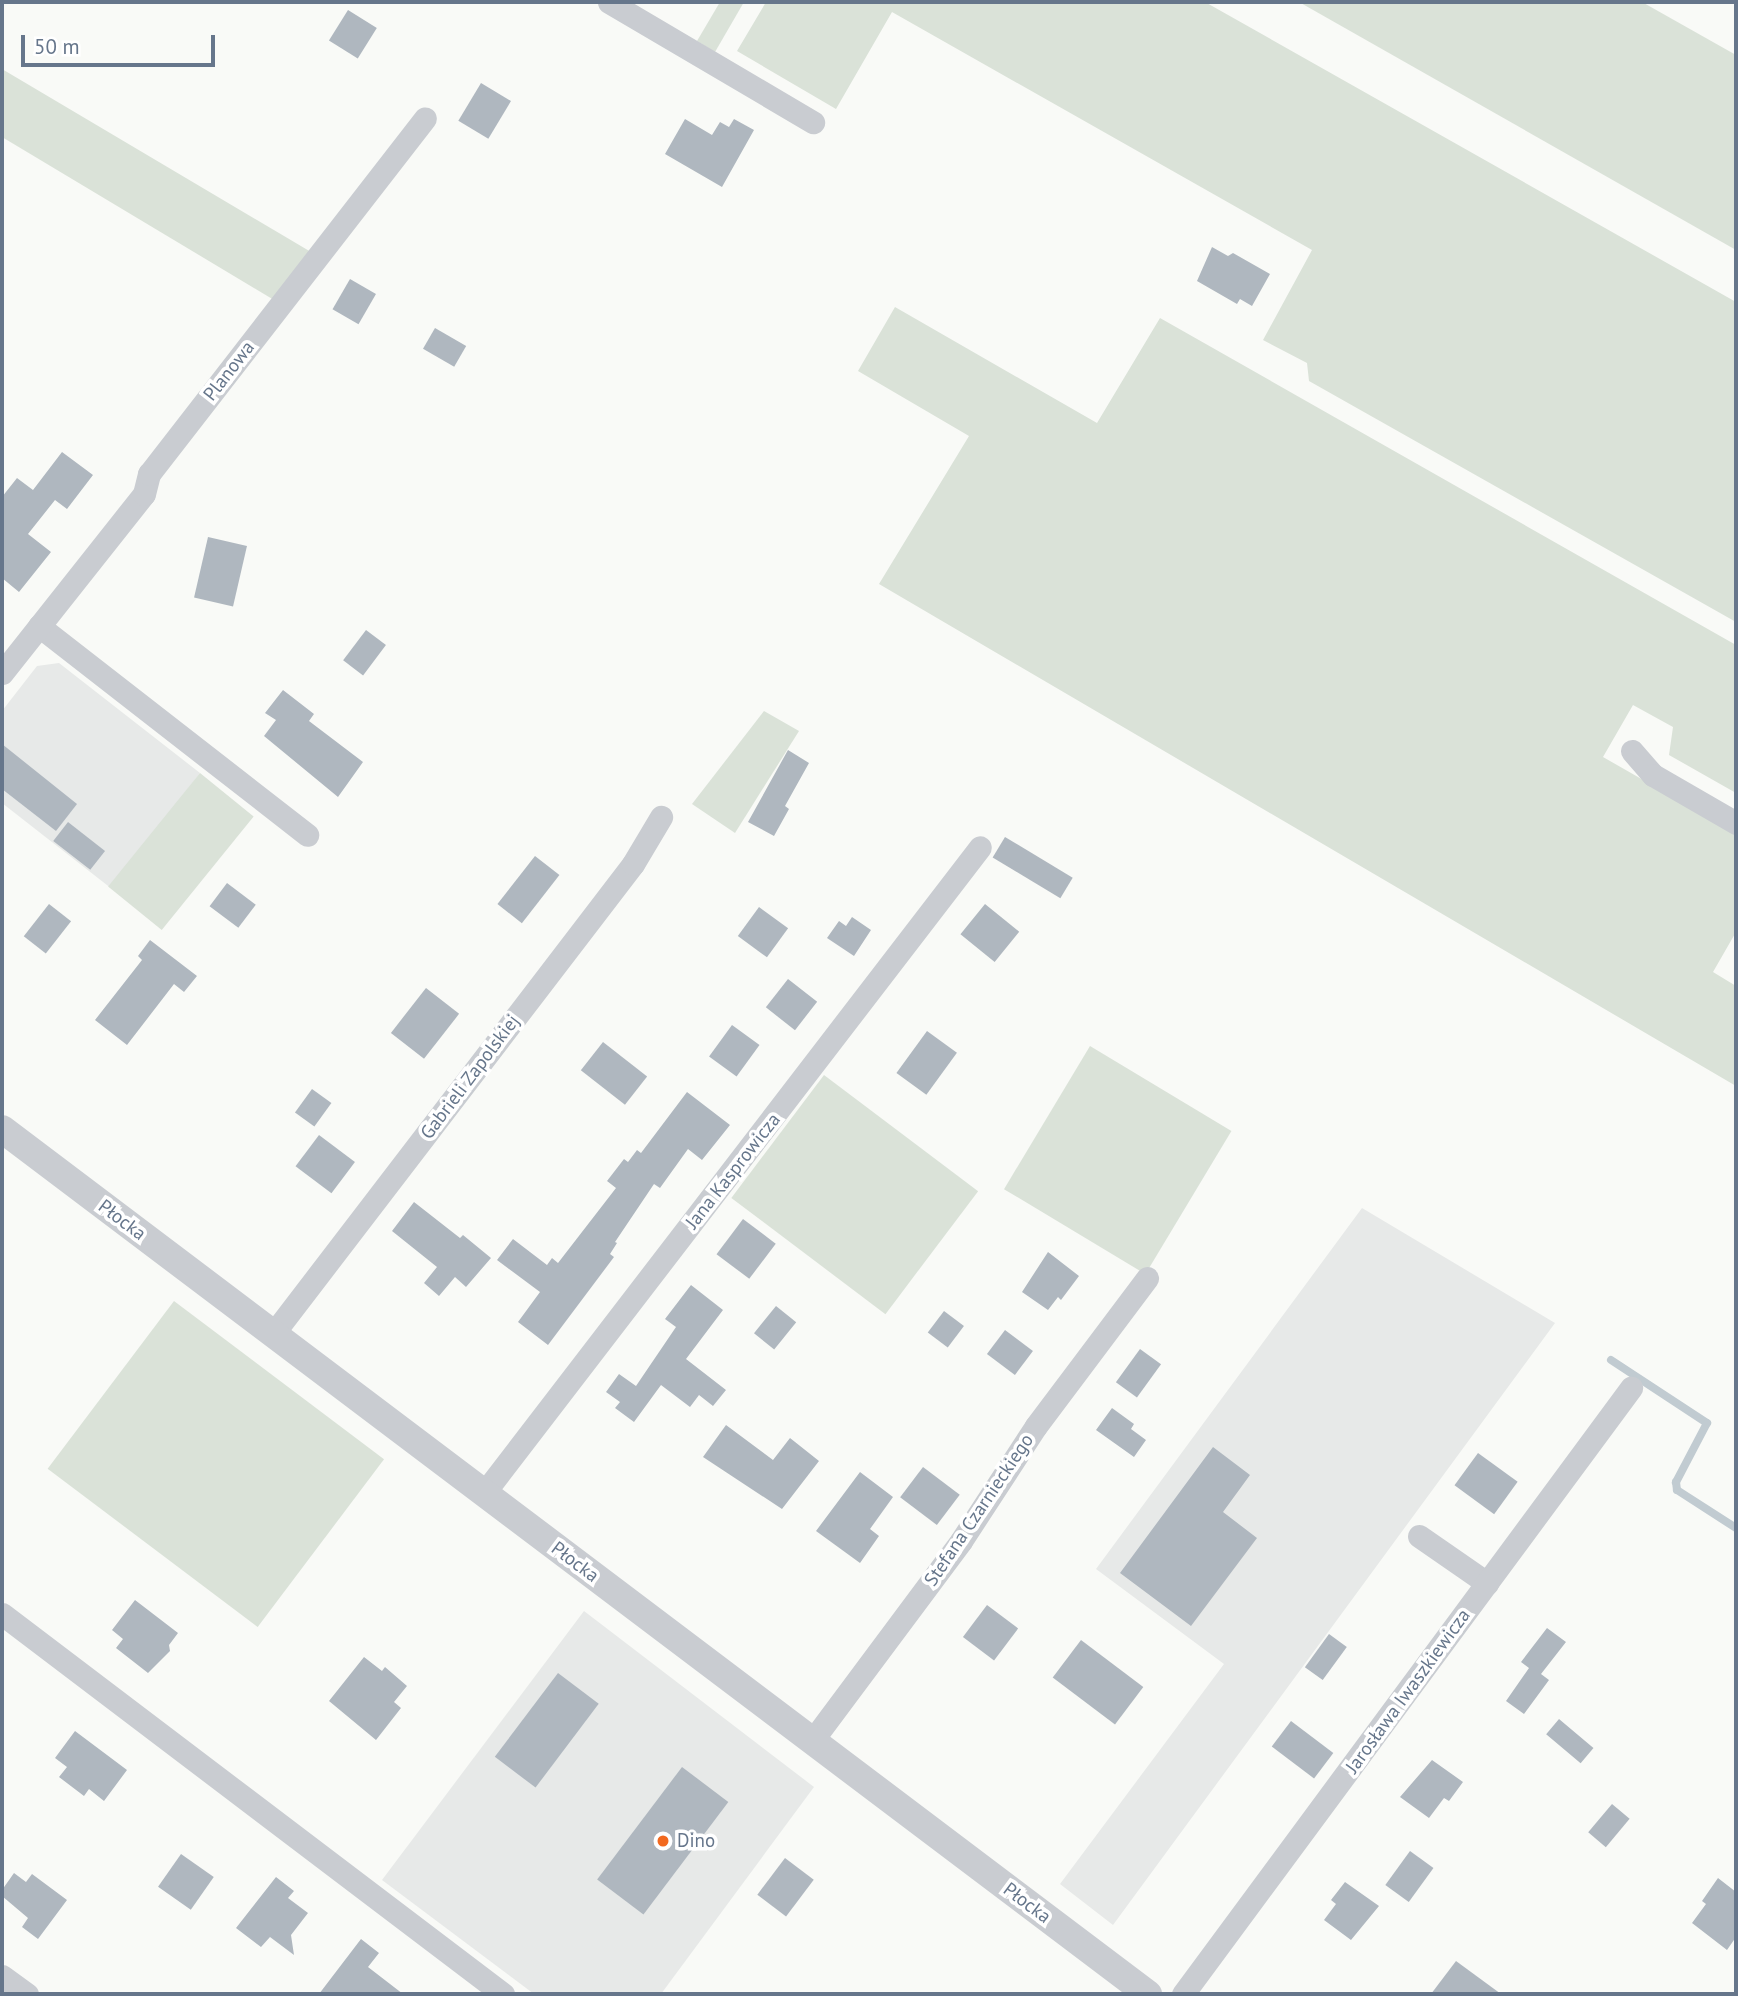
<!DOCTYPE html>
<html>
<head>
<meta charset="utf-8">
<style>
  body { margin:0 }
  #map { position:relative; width:1738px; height:1996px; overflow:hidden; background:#f9faf7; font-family:"PT Sans",sans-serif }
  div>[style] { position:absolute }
  .built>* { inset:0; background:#e7e9e8 }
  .green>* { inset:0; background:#dae2d8; transform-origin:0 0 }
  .stream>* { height:8px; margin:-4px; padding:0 4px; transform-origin:4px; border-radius:4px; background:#c1cbd1 }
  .building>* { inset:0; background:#afb7bf; transform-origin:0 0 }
  .minor>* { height:23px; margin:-11.5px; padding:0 11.5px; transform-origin:11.5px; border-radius:11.5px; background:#c9ccd1 }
  .tertiary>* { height:28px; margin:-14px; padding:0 14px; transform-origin:14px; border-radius:14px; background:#c9ccd1 }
  .dots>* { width:19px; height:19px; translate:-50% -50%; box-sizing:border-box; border:4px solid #fff; border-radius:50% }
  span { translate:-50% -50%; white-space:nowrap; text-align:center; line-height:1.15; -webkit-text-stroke:7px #fff; paint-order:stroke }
  .street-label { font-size:19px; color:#66768b }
  .poi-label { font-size:19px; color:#66768b }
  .left { translate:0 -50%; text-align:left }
  .frame { position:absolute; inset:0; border:4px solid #66768b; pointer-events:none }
  .scale { position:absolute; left:21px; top:35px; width:194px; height:32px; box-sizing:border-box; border:4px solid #66768b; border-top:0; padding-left:9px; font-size:21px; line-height:24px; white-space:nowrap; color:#66768b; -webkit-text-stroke:5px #fff; paint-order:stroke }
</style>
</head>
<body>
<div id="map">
  <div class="built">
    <i style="clip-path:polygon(59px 663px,200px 773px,112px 889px,2px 803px,2px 711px,37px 666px)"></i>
    <i style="clip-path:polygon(1362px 1208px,1555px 1323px,1113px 1925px,1060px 1884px,1224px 1664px,1096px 1569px)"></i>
    <i style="clip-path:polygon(584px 1611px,814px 1787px,661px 1994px,534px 1994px,382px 1880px)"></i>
  </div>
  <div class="green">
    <i style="clip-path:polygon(720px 2px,744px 2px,715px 52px,697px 41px)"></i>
    <i style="clip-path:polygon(766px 2px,1205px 2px,1736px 302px,1736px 622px,1309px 381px,1307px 363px,1263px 340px,1312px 250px,892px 12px,836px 109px,737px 51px)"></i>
    <i style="clip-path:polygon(1299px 2px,1642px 2px,1736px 55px,1736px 250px)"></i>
    <i style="clip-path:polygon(2px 69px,311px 252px,274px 300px,2px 137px)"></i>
    <i style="clip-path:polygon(895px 307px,1097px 423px,1160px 318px,1736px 645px,1736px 793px,1669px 755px,1673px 727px,1633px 705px,1603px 757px,1736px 833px,1736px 932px,1713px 972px,1736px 986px,1736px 1086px,879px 584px,969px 436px,858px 371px)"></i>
    <i style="clip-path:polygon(764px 711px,799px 731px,735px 833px,692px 804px)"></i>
    <i style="left:200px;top:773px;width:69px;height:146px;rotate:39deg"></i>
    <i style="left:1090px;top:1046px;width:165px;height:167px;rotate:31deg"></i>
    <i style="left:824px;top:1075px;width:193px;height:154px;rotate:37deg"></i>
    <i style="left:174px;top:1301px;width:263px;height:210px;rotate:37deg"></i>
  </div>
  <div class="stream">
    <i style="left:1611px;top:1360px;width:115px;rotate:33.3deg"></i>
    <i style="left:1707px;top:1423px;width:67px;rotate:117.7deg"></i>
    <i style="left:1676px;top:1482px;width:8px;rotate:83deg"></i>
    <i style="left:1677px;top:1490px;width:70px;rotate:32.8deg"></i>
  </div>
  <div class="building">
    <i style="left:348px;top:10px;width:34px;height:36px;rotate:32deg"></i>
    <i style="left:481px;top:83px;width:35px;height:44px;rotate:31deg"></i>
    <i style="clip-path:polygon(685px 119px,712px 135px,720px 122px,729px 127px,734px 119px,754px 130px,722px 187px,665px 154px)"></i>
    <i style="clip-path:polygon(1212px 247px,1228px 256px,1233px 253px,1270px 274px,1252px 306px,1240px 299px,1237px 304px,1197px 281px)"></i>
    <i style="left:350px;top:279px;width:30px;height:35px;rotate:30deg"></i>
    <i style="left:435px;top:328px;width:36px;height:24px;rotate:30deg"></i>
    <i style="clip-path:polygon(62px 452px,93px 475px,67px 509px,55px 500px,28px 534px,51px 552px,19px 592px,2px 578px,2px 497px,17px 478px,33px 490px)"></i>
    <i style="left:208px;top:537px;width:40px;height:62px;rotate:13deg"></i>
    <i style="left:366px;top:630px;width:25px;height:38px;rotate:37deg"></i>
    <i style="clip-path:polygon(283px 690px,314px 714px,309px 721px,363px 762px,338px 797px,264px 736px,276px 720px,265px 713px)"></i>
    <i style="clip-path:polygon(2px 744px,77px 804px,56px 831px,2px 789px)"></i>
    <i style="clip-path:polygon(788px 750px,809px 763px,785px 806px,789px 809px,774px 836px,748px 822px)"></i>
    <i style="left:68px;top:822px;width:47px;height:24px;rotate:38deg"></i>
    <i style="left:1005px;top:837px;width:79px;height:24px;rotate:31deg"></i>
    <i style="left:535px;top:856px;width:31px;height:61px;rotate:38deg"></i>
    <i style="left:227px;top:883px;width:36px;height:29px;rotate:37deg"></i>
    <i style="left:49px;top:904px;width:28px;height:41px;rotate:38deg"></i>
    <i style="left:985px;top:904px;width:44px;height:39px;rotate:39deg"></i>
    <i style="left:759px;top:907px;width:36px;height:36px;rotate:36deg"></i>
    <i style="clip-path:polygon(852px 917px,871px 930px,854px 956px,827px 938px,839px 921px,846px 926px)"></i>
    <i style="clip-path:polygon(150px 940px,197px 976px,184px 992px,174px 984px,127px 1045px,95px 1020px,142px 960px,138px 956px)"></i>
    <i style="left:788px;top:979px;width:37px;height:36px;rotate:38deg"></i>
    <i style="left:426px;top:988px;width:42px;height:57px;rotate:38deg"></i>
    <i style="left:732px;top:1025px;width:34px;height:39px;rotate:36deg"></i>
    <i style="left:927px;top:1031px;width:37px;height:52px;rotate:36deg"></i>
    <i style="left:603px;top:1042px;width:56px;height:36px;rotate:38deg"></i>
    <i style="left:312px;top:1089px;width:24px;height:29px;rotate:36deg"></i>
    <i style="clip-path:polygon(687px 1092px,730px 1125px,702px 1160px,688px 1149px,660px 1188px,654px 1184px,615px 1242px,617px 1243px,610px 1254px,614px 1257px,548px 1345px,518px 1322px,540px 1292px,497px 1260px,513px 1239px,547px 1265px,552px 1258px,558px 1263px,616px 1188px,607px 1181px,624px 1159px,628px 1162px,637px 1150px,641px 1153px)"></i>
    <i style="left:319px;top:1135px;width:45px;height:39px;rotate:37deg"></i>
    <i style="clip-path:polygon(414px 1202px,460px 1238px,463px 1235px,491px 1258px,466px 1287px,455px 1277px,439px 1296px,424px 1283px,437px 1267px,392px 1231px)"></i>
    <i style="left:743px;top:1219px;width:41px;height:44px;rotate:37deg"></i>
    <i style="clip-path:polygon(1048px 1252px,1079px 1276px,1061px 1300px,1058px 1297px,1048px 1310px,1022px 1292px)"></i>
    <i style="clip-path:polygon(691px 1285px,723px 1310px,686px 1359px,726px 1390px,713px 1406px,699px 1395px,690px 1407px,661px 1385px,634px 1422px,615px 1408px,620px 1402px,606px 1392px,619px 1374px,636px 1386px,676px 1327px,665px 1319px)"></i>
    <i style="left:776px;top:1306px;width:26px;height:35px;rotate:39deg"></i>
    <i style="left:944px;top:1311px;width:25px;height:27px;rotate:37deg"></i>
    <i style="left:1005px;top:1330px;width:35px;height:30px;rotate:37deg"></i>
    <i style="left:1140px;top:1349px;width:26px;height:41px;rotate:36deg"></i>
    <i style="clip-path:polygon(1112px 1408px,1134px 1424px,1131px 1429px,1146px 1440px,1134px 1457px,1096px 1430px)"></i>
    <i style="clip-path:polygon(726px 1425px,773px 1460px,790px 1438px,819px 1461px,782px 1509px,703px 1457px)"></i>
    <i style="clip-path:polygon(1213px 1447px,1250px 1475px,1223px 1512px,1257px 1538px,1191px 1626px,1120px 1573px)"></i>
    <i style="left:1478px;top:1453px;width:49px;height:40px;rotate:36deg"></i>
    <i style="left:923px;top:1467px;width:46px;height:38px;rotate:37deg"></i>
    <i style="clip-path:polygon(860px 1472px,893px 1497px,870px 1529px,879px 1536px,860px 1563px,816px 1531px)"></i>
    <i style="clip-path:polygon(135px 1600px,178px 1633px,169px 1645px,170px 1651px,148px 1673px,116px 1648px,123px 1639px,112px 1630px)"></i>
    <i style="left:987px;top:1605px;width:39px;height:40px;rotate:37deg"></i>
    <i style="clip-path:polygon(1547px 1628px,1566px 1642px,1541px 1674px,1549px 1680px,1524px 1714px,1506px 1701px,1529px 1668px,1521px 1662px)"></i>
    <i style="left:1329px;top:1634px;width:22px;height:41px;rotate:36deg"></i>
    <i style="left:1081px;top:1640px;width:78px;height:47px;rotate:37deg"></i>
    <i style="clip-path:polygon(364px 1657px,382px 1671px,385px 1667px,407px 1686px,394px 1702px,401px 1708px,376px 1740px,329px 1701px)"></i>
    <i style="left:558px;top:1673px;width:51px;height:105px;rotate:37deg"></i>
    <i style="left:1559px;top:1719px;width:45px;height:20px;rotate:40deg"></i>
    <i style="left:1291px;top:1721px;width:53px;height:32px;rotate:37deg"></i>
    <i style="clip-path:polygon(75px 1731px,127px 1770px,104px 1801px,89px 1789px,84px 1796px,59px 1777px,67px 1767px,55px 1758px)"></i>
    <i style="clip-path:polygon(1432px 1760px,1463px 1782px,1449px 1801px,1444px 1798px,1429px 1818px,1400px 1797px)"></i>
    <i style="left:682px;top:1767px;width:58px;height:141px;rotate:37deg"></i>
    <i style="left:1612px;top:1804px;width:23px;height:37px;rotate:40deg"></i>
    <i style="left:1410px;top:1851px;width:29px;height:42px;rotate:36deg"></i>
    <i style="left:181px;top:1854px;width:40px;height:40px;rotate:35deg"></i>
    <i style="left:785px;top:1858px;width:36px;height:46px;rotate:37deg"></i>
    <i style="clip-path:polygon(14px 1873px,26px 1882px,32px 1874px,67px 1900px,38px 1939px,22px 1927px,28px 1918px,2px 1896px,2px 1890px)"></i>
    <i style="clip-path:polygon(276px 1877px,294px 1891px,288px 1898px,308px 1913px,291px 1935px,294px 1955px,270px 1937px,261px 1947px,236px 1928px)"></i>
    <i style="clip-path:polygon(1718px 1878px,1736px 1892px,1736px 1937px,1727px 1950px,1692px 1923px,1706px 1904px,1702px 1901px)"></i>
    <i style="clip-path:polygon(1345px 1882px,1379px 1906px,1351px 1940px,1324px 1920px,1336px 1904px,1331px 1900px)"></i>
    <i style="clip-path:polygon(361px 1939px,379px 1953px,368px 1967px,403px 1994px,319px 1994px)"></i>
    <i style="clip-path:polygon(1456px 1961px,1501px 1994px,1431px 1994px)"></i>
  </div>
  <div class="minor">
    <i style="left:609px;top:2px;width:237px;rotate:30.5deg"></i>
    <i style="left:39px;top:626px;width:340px;rotate:37.9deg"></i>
    <i style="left:2px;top:673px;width:228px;rotate:-51.6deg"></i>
    <i style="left:144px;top:494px;width:21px;rotate:-76deg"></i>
    <i style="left:149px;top:474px;width:450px;rotate:-52.2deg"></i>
    <i style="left:1632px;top:751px;width:32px;rotate:49deg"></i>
    <i style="left:1653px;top:775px;width:96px;rotate:30deg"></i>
    <i style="left:273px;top:1334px;width:592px;rotate:-52.55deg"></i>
    <i style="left:633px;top:864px;width:55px;rotate:-59.2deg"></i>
    <i style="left:484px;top:1493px;width:814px;rotate:-52.48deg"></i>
    <i style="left:1419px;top:1536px;width:83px;rotate:34.7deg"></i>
    <i style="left:2px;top:1614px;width:629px;rotate:37.18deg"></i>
    <i style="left:812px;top:1741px;width:249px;rotate:-53.3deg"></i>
    <i style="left:961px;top:1541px;width:137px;rotate:-56.9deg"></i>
    <i style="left:1036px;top:1426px;width:185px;rotate:-53.1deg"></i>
    <i style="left:2px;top:1976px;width:31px;rotate:36deg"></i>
    <i style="left:1183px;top:1994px;width:754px;rotate:-53.53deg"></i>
  </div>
  <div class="tertiary">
    <i style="left:2px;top:1129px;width:1436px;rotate:37.05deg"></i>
  </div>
  <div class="dots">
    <i style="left:663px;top:1841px;background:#f2691f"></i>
  </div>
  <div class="street-label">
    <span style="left:229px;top:371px;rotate:-52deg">Planowa</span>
    <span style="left:470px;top:1077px;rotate:-53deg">Gabrieli Zapolskiej</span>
    <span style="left:733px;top:1171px;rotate:-52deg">Jana Kasprowicza</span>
    <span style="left:122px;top:1220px;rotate:37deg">Płocka</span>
    <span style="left:979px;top:1510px;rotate:-56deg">Stefana Czarnieckiego</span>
    <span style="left:575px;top:1562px;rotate:37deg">Płocka</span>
    <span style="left:1408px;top:1691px;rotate:-54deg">Jarosława Iwaszkiewicza</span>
    <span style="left:1027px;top:1903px;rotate:37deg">Płocka</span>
  </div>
  <div class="poi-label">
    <span class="left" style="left:677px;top:1841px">Dino</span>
  </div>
  <div class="frame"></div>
  <div class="scale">50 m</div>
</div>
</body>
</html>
